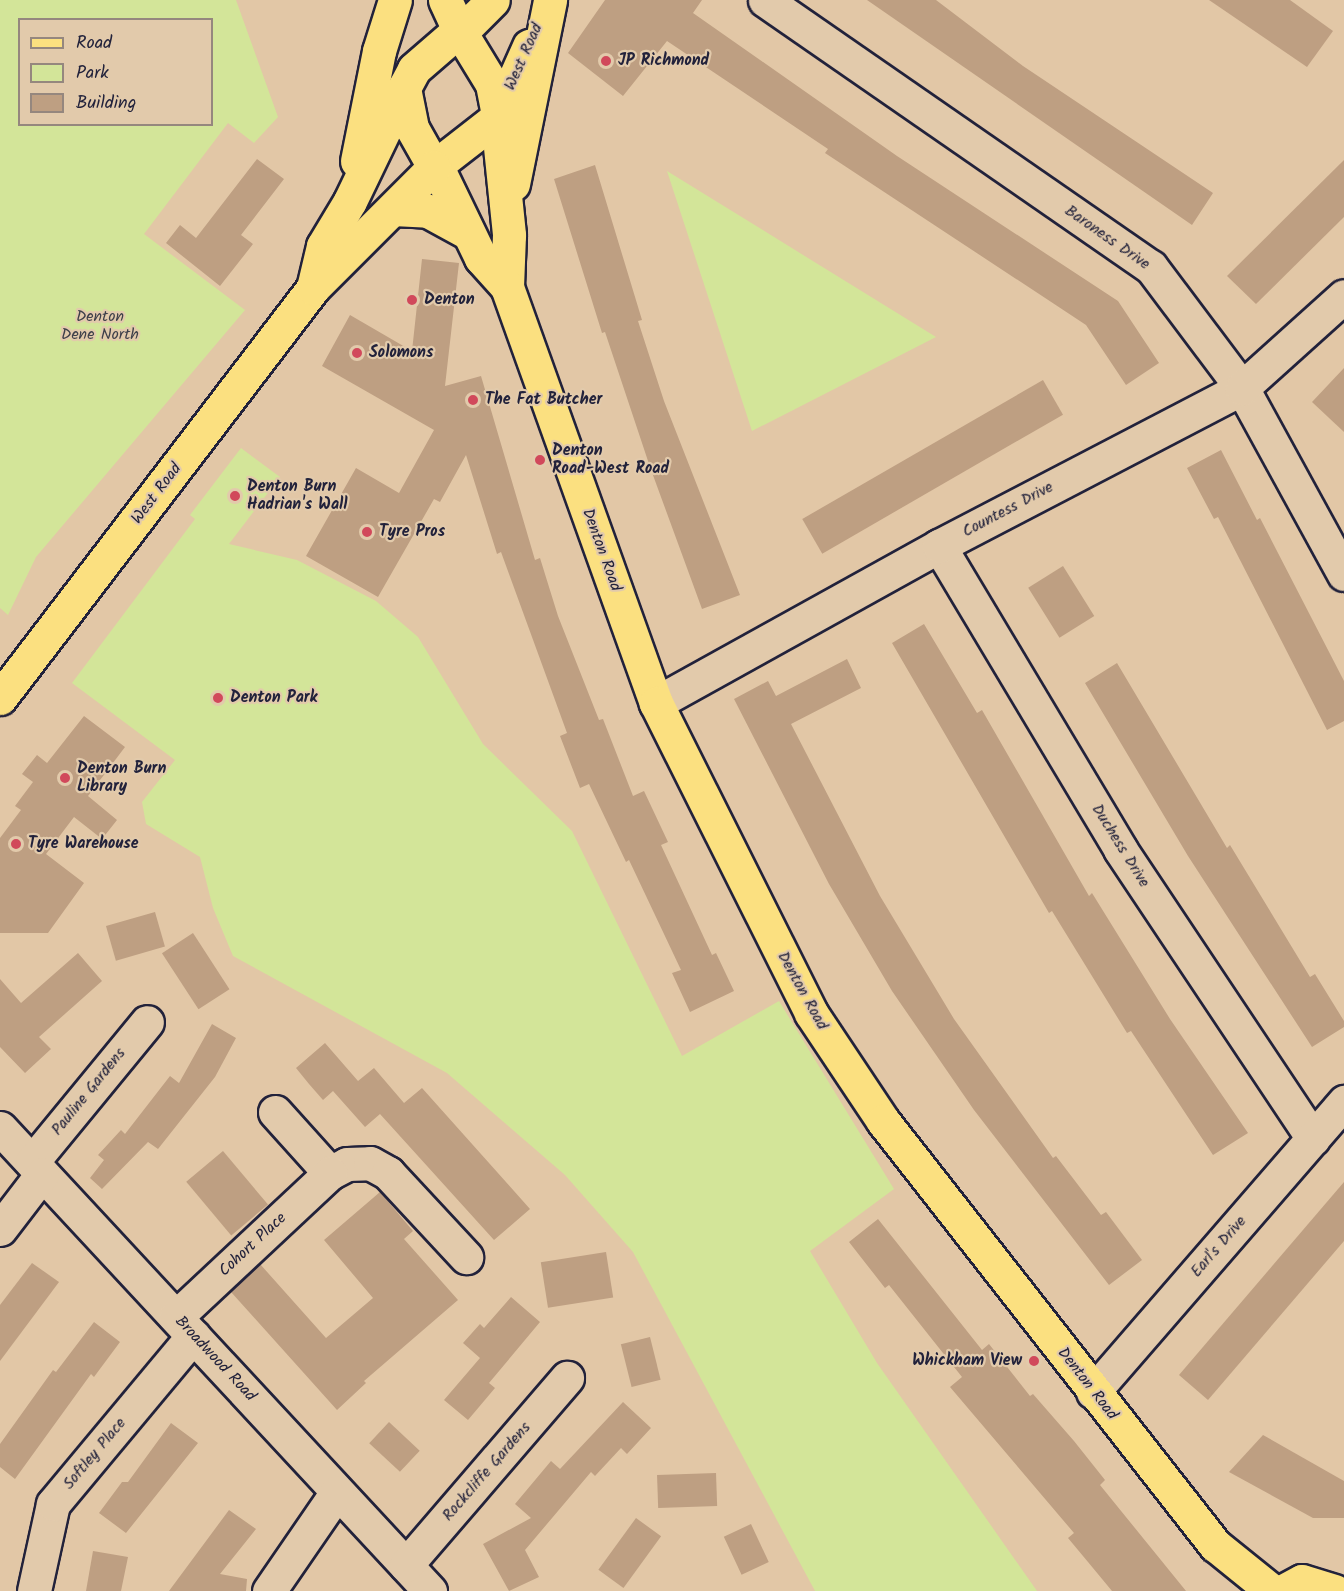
<!DOCTYPE html>
<html>
<head>
<meta charset="utf-8">
<style>
  body { margin:0 }
  #map { position:relative; width:1344px; height:1591px; overflow:hidden; background:#e2c7a6; font-family:Kalam,sans-serif }
  div>[style] { position:absolute }
  .green>* { inset:0; background:#d3e599 }
  .building>* { inset:0; background:#be9f82; transform-origin:0 0 }
  .roads { filter:drop-shadow(2px 0 #22223b) drop-shadow(-2px 0 #22223b) drop-shadow(0 2px #22223b) drop-shadow(0 -2px #22223b) }
  .minor>* { height:33px; margin:-16.5px; padding:0 16.5px; transform-origin:16.5px; border-radius:16.5px; background:#e2caab }
  .major>* { height:33px; margin:-16.5px; padding:0 16.5px; transform-origin:16.5px; border-radius:16.5px; background:#fbe080 }
  .dots>* { width:16px; height:16px; translate:-50% -50%; box-sizing:border-box; border:3px solid #e2caab; border-radius:50% }
  span { translate:-50% -50%; white-space:nowrap; text-align:center; line-height:1.15; -webkit-text-stroke:4.5px #e2caab; paint-order:stroke }
  .street-label { font-size:16px; color:#22223b }
  .poi-label { font-size:16px; color:#22223b; font-weight:700 }
  .left { translate:0 -50%; text-align:left }
  .right { translate:-100% -50%; text-align:right }
  .park-label { font-size:16px; color:#3d3f49 }
  .legend { position:absolute; left:18px; top:18px; width:195px; height:108px; box-sizing:border-box; background:#e2caab; border:2px solid #95877e; margin:0; padding:8px 10px; list-style:none; font-size:18px; color:#22223b }
  .legend li { display:flex; align-items:center; gap:12px; height:30px }
  .legend b { width:30px; border:2px solid #95877e }
</style>
</head>
<body>
<div id="map">
  <div class="green">
    <i style="clip-path:polygon(evenodd,0 0,236px 0,278px 117px,254px 143px,228px 123px,144px 234px,245px 310px,36px 557px,8px 615px,0 608px,0 0,20px 20px,212px 20px,212px 124px,20px 124px,20px 20px)"></i>
    <i style="clip-path:polygon(667px 171px,936px 337px,752px 431px)"></i>
    <i style="clip-path:polygon(241px 448px,280px 477px,229px 544px,297px 560px,376px 601px,418px 637px,483px 744px,572px 831px,682px 1056px,779px 1001px,894px 1189px,810px 1251px,877px 1363px,1037px 1591px,815px 1591px,633px 1252px,565px 1175px,447px 1073px,233px 956px,213px 908px,200px 857px,146px 824px,142px 802px,175px 760px,72px 683px,195px 519px,190px 515px)"></i>
  </div>
  <div class="building">
    <i style="clip-path:polygon(605px 0,702px 0,693px 13px,897px 156px,1118px 301px,1159px 363px,1126px 385px,1086px 325px,825px 153px,828px 149px,667px 41px,623px 96px,568px 53px)"></i>
    <i style="clip-path:polygon(867px 0,936px 0,1023px 66px,1213px 193px,1192px 225px)"></i>
    <i style="clip-path:polygon(1209px 0,1290px 0,1333px 31px,1307px 67px)"></i>
    <i style="clip-path:polygon(257px 159px,284px 179px,241px 235px,253px 244px,220px 286px,166px 243px,180px 225px,196px 238px)"></i>
    <i style="clip-path:polygon(1344px 160px,1344px 217px,1256px 304px,1227px 276px)"></i>
    <i style="clip-path:polygon(595px 165px,642px 320px,638px 321px,664px 401px,740px 595px,702px 609px,650px 467px,605px 332px,602px 333px,554px 179px)"></i>
    <i style="clip-path:polygon(422px 259px,459px 263px,445px 386px,481px 376px,535px 560px,540px 558px,558px 616px,599px 720px,603px 719px,633px 796px,644px 791px,668px 842px,661px 845px,712px 955px,716px 953px,734px 991px,690px 1012px,672px 973px,681px 970px,629px 860px,626px 862px,589px 784px,580px 788px,560px 736px,567px 733px,501px 552px,497px 554px,466px 455px,440px 502px,434px 499px,378px 597px,306px 556px,356px 468px,399px 493px,434px 430px,322px 366px,350px 315px,412px 351px)"></i>
    <i style="clip-path:polygon(1344px 368px,1344px 432px,1312px 402px)"></i>
    <i style="left:1043px;top:380px;width:40px;height:278px;rotate:60deg"></i>
    <i style="clip-path:polygon(1221px 450px,1257px 520px,1260px 518px,1344px 681px,1344px 721px,1327px 730px,1218px 517px,1214px 519px,1187px 468px)"></i>
    <i style="left:1063px;top:566px;width:59px;height:41px;rotate:58deg"></i>
    <i style="clip-path:polygon(924px 624px,977px 713px,982px 710px,1089px 896px,1092px 893px,1170px 1019px,1248px 1133px,1213px 1155px,1131px 1031px,1127px 1033px,1052px 911px,1049px 913px,892px 643px)"></i>
    <i style="clip-path:polygon(847px 659px,861px 688px,791px 724px,880px 896px,954px 1019px,1053px 1158px,1056px 1156px,1101px 1215px,1106px 1212px,1142px 1260px,1109px 1285px,974px 1110px,892px 991px,829px 884px,734px 699px,768px 681px,776px 696px)"></i>
    <i style="clip-path:polygon(1117px 663px,1227px 848px,1230px 845px,1310px 977px,1315px 974px,1344px 1021px,1344px 1027px,1312px 1047px,1188px 856px,1085px 683px)"></i>
    <i style="clip-path:polygon(84px 716px,125px 747px,88px 796px,117px 820px,102px 839px,74px 817px,46px 854px,84px 883px,48px 933px,0 933px,0 838px,21px 810px,15px 806px,33px 782px,22px 774px,37px 755px,47px 763px)"></i>
    <i style="left:155px;top:912px;width:36px;height:51px;rotate:74deg"></i>
    <i style="left:193px;top:933px;width:67px;height:37px;rotate:57deg"></i>
    <i style="clip-path:polygon(78px 953px,102px 981px,39px 1037px,51px 1049px,25px 1073px,0 1047px,0 979px,21px 1003px)"></i>
    <i style="clip-path:polygon(212px 1024px,236px 1038px,215px 1077px,158px 1149px,148px 1142px,102px 1189px,90px 1178px,104px 1160px,98px 1155px,121px 1130px,125px 1134px,170px 1076px,179px 1083px)"></i>
    <i style="clip-path:polygon(325px 1043px,358px 1081px,374px 1068px,404px 1103px,422px 1088px,530px 1209px,494px 1240px,380px 1114px,365px 1127px,333px 1091px,323px 1100px,309px 1084px,296px 1068px)"></i>
    <i style="left:223px;top:1151px;width:70px;height:48px;rotate:50deg"></i>
    <i style="clip-path:polygon(1344px 1182px,1344px 1241px,1208px 1400px,1179px 1375px)"></i>
    <i style="clip-path:polygon(380px 1192px,413px 1231px,404px 1239px,458px 1300px,364px 1381px,366px 1383px,337px 1410px,231px 1292px,260px 1264px,326px 1338px,373px 1298px,324px 1240px)"></i>
    <i style="clip-path:polygon(878px 1219px,982px 1350px,989px 1344px,1030px 1396px,1033px 1394px,1074px 1441px,1105px 1480px,1100px 1485px,1186px 1591px,1112px 1591px,1088px 1562px,1068px 1538px,1074px 1533px,950px 1387px,962px 1377px,889px 1285px,885px 1288px,849px 1242px)"></i>
    <i style="left:606px;top:1252px;width:46px;height:66px;rotate:81deg"></i>
    <i style="clip-path:polygon(32px 1263px,59px 1282px,0 1361px,0 1305px)"></i>
    <i style="clip-path:polygon(511px 1297px,540px 1322px,489px 1383px,495px 1388px,468px 1420px,444px 1400px,480px 1358px,463px 1343px,480px 1324px,484px 1328px)"></i>
    <i style="clip-path:polygon(94px 1322px,120px 1342px,94px 1377px,91px 1374px,15px 1479px,0 1467px,0 1444px,53px 1370px,56px 1372px)"></i>
    <i style="left:650px;top:1337px;width:44px;height:30px;rotate:76deg"></i>
    <i style="clip-path:polygon(623px 1402px,651px 1428px,627px 1454px,621px 1448px,595px 1476px,591px 1472px,525px 1550px,539px 1577px,509px 1591px,483px 1544px,531px 1518px,515px 1504px,551px 1461px,560px 1469px)"></i>
    <i style="left:389px;top:1422px;width:42px;height:29px;rotate:43deg"></i>
    <i style="clip-path:polygon(171px 1423px,198px 1443px,126px 1533px,99px 1513px,122px 1482px,128px 1482px)"></i>
    <i style="clip-path:polygon(1263px 1435px,1344px 1481px,1344px 1518px,1313px 1518px,1229px 1472px)"></i>
    <i style="left:716px;top:1473px;width:33px;height:59px;rotate:88deg"></i>
    <i style="clip-path:polygon(229px 1510px,256px 1529px,220px 1574px,247px 1579px,246px 1591px,169px 1591px)"></i>
    <i style="left:636px;top:1518px;width:31px;height:64px;rotate:36deg"></i>
    <i style="left:751px;top:1524px;width:42px;height:30px;rotate:65deg"></i>
    <i style="clip-path:polygon(93px 1551px,128px 1557px,121px 1591px,86px 1591px)"></i>
  </div>
  <div class="roads">
    <div class="minor">
      <i style="left:765px;top:0;width:469px;rotate:34.7deg"></i>
      <i style="left:1151px;top:267px;width:151px;rotate:53.1deg"></i>
      <i style="left:1242px;top:388px;width:212px;rotate:61.3deg"></i>
      <i style="left:939px;top:546px;width:353px;rotate:59.1deg"></i>
      <i style="left:1120px;top:849px;width:348px;rotate:56.3deg"></i>
      <i style="left:656px;top:703px;width:324px;rotate:-29deg"></i>
      <i style="left:939px;top:546px;width:342px;rotate:-27.5deg"></i>
      <i style="left:1242px;top:388px;width:137px;rotate:-42deg"></i>
      <i style="left:275px;top:1112px;width:82px;rotate:48deg"></i>
      <i style="left:330px;top:1173px;width:19px;rotate:-28deg"></i>
      <i style="left:347px;top:1164px;width:23px;rotate:-2deg"></i>
      <i style="left:370px;top:1163px;width:21px;rotate:29deg"></i>
      <i style="left:388px;top:1173px;width:115px;rotate:47.1deg"></i>
      <i style="left:0;top:1128px;width:632px;rotate:47.12deg"></i>
      <i style="left:32px;top:1162px;width:181px;rotate:-50.6deg"></i>
      <i style="left:0;top:1229px;width:69px;rotate:-52.6deg"></i>
      <i style="left:176px;top:1317px;width:211px;rotate:-43.1deg"></i>
      <i style="left:1093px;top:1392px;width:384px;rotate:-49.1deg"></i>
      <i style="left:406px;top:1565px;width:247px;rotate:-49.3deg"></i>
      <i style="left:34px;top:1591px;width:89px;rotate:-77.7deg"></i>
      <i style="left:53px;top:1504px;width:219px;rotate:-50.2deg"></i>
      <i style="left:269px;top:1591px;width:120px;rotate:-55.5deg"></i>
    </div>
    <div class="major">
      <i style="left:445px;top:0;width:33px;rotate:65deg"></i>
      <i style="left:459px;top:30px;width:63px;rotate:58.6deg"></i>
      <i style="left:492px;top:84px;width:31px;rotate:79deg"></i>
      <i style="left:463px;top:30px;width:42px;rotate:-45deg"></i>
      <i style="left:497px;top:118px;width:118px;rotate:84.1deg"></i>
      <i style="left:509px;top:235px;width:52px;rotate:92.2deg"></i>
      <i style="left:507px;top:287px;width:442px;rotate:70.3deg"></i>
      <i style="left:656px;top:703px;width:347px;rotate:63.4deg"></i>
      <i style="left:811px;top:1013px;width:130px;rotate:56.3deg"></i>
      <i style="left:883px;top:1121px;width:539px;rotate:51.94deg"></i>
      <i style="left:1215px;top:1545px;width:73px;rotate:38.9deg"></i>
      <i style="left:357px;top:161px;width:112px;rotate:-78.7deg"></i>
      <i style="left:379px;top:51px;width:53px;rotate:-72.6deg"></i>
      <i style="left:434px;top:167px;width:80px;rotate:-37.9deg"></i>
      <i style="left:497px;top:118px;width:79px;rotate:-66deg"></i>
      <i style="left:434px;top:167px;width:45px;rotate:-119.4deg"></i>
      <i style="left:412px;top:128px;width:41px;rotate:-101.3deg"></i>
      <i style="left:404px;top:88px;width:21px;rotate:-62deg"></i>
      <i style="left:414px;top:69px;width:60px;rotate:-40.9deg"></i>
      <i style="left:437px;top:167px;width:101px;rotate:64.2deg"></i>
      <i style="left:481px;top:258px;width:39px;rotate:48deg"></i>
      <i style="left:513px;top:184px;width:188px;rotate:-78.6deg"></i>
      <i style="left:393px;top:209px;width:35px;rotate:3deg"></i>
      <i style="left:428px;top:211px;width:46px;rotate:28.8deg"></i>
      <i style="left:313px;top:288px;width:43px;rotate:-76.6deg"></i>
      <i style="left:323px;top:246px;width:52px;rotate:-59deg"></i>
      <i style="left:350px;top:201px;width:122px;rotate:-64.3deg"></i>
      <i style="left:0;top:698px;width:516px;rotate:-52.64deg"></i>
      <i style="left:313px;top:288px;width:171px;rotate:-45deg"></i>
      <i style="left:1283px;top:1591px;width:21px;rotate:-28deg"></i>
      <i style="left:1302px;top:1581px;width:34px;rotate:17deg"></i>
    </div>
  </div>
  <div class="dots">
    <i style="left:606px;top:61px;background:#d1495b"></i>
    <i style="left:412px;top:300px;background:#d1495b"></i>
    <i style="left:357px;top:353px;background:#d1495b"></i>
    <i style="left:473px;top:400px;background:#d1495b"></i>
    <i style="left:540px;top:460px;background:#d1495b"></i>
    <i style="left:235px;top:496px;background:#d1495b"></i>
    <i style="left:367px;top:532px;background:#d1495b"></i>
    <i style="left:218px;top:698px;background:#d1495b"></i>
    <i style="left:65px;top:778px;background:#d1495b"></i>
    <i style="left:16px;top:844px;background:#d1495b"></i>
    <i style="left:1034px;top:1361px;background:#d1495b"></i>
  </div>
  <div class="street-label">
    <span style="left:524px;top:57px;rotate:-66deg">West Road</span>
    <span style="left:1107px;top:238px;rotate:35deg">Baroness Drive</span>
    <span style="left:157px;top:494px;rotate:-53deg">West Road</span>
    <span style="left:1008px;top:510px;rotate:-28deg">Countess Drive</span>
    <span style="left:601px;top:550px;rotate:70deg">Denton Road</span>
    <span style="left:1120px;top:846px;rotate:58deg">Duchess Drive</span>
    <span style="left:802px;top:991px;rotate:61deg">Denton Road</span>
    <span style="left:89px;top:1092px;rotate:-51deg">Pauline Gardens</span>
    <span style="left:253px;top:1245px;rotate:-43deg">Cohort Place</span>
    <span style="left:1219px;top:1247px;rotate:-49deg">Earl's Drive</span>
    <span style="left:215px;top:1359px;rotate:47deg">Broadwood Road</span>
    <span style="left:1087px;top:1384px;rotate:52deg">Denton Road</span>
    <span style="left:95px;top:1454px;rotate:-50deg">Softley Place</span>
    <span style="left:487px;top:1472px;rotate:-49deg">Rockcliffe Gardens</span>
  </div>
  <div class="poi-label">
    <span class="left" style="left:618px;top:61px">JP Richmond</span>
    <span class="left" style="left:424px;top:300px">Denton</span>
    <span class="left" style="left:369px;top:353px">Solomons</span>
    <span class="left" style="left:485px;top:400px">The Fat Butcher</span>
    <span class="left" style="left:552px;top:460px">Denton<br>Road-West Road</span>
    <span class="left" style="left:247px;top:496px">Denton Burn<br>Hadrian's Wall</span>
    <span class="left" style="left:379px;top:532px">Tyre Pros</span>
    <span class="left" style="left:230px;top:698px">Denton Park</span>
    <span class="left" style="left:77px;top:778px">Denton Burn<br>Library</span>
    <span class="left" style="left:28px;top:844px">Tyre Warehouse</span>
    <span class="right" style="left:1022px;top:1361px">Whickham View</span>
  </div>
  <div class="park-label">
    <span style="left:100px;top:326px">Denton<br>Dene North</span>
  </div>
  <ul class="legend">
  <li><b style="height:8px;background:#fbe080"></b>Road</li>
  <li><b style="height:16px;background:#d3e599"></b>Park</li>
  <li><b style="height:16px;background:#be9f82"></b>Building</li>
  </ul>
</div>
</body>
</html>
